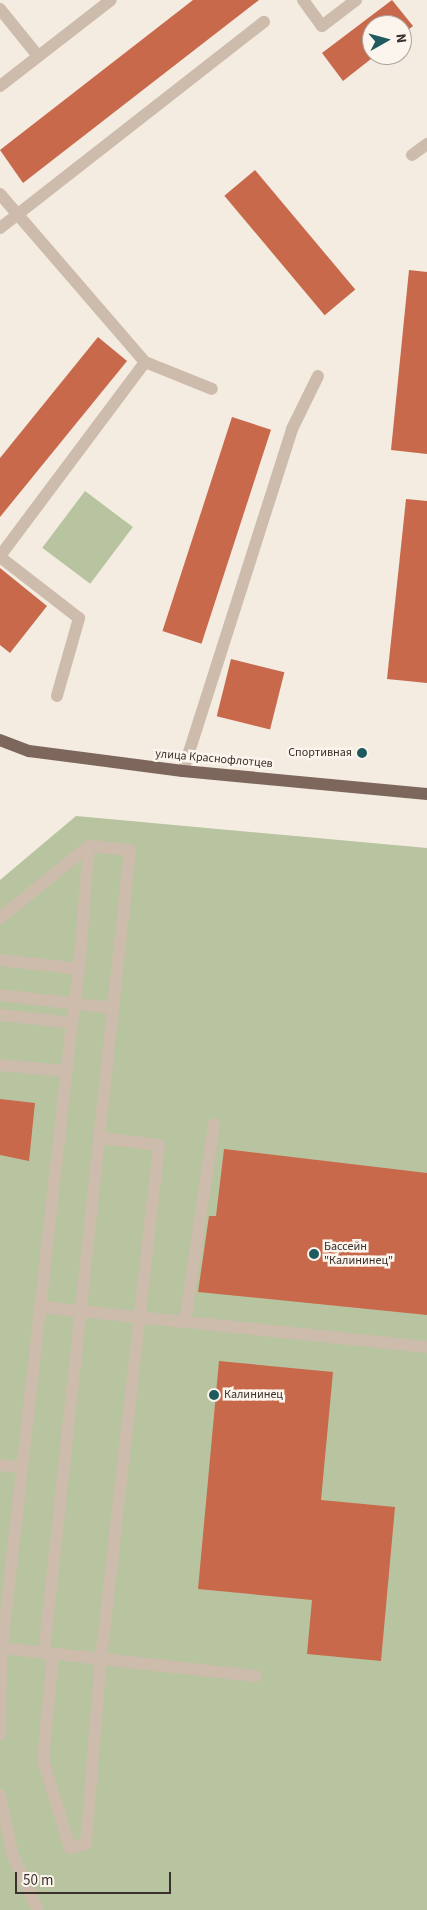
<!DOCTYPE html>
<html>
<head>
<meta charset="utf-8">
<style>
  body { margin:0 }
  #map { position:relative; width:427px; height:1910px; overflow:hidden; background:#f4ebe1; font-family:"Source Sans 3",sans-serif }
  div>[style] { position:absolute }
  .green>* { inset:0; background:#b8c4a0; transform-origin:0 0 }
  .building>* { inset:0; background:#c8694b; transform-origin:0 0 }
  .minor>* { height:12px; margin:-6px; padding:0 6px; transform-origin:6px; border-radius:6px; background:#cdbbac }
  .major>* { height:12px; margin:-6px; padding:0 6px; transform-origin:6px; border-radius:6px; background:#7d675c }
  .dots>* { width:14px; height:14px; translate:-50% -50%; box-sizing:border-box; border:2px solid #fbf5ee; border-radius:50% }
  span { translate:-50% -50%; white-space:nowrap; text-align:center; line-height:1.15; -webkit-text-stroke:5px #fbf5ee; paint-order:stroke }
  .poi-label { font-size:12px; color:#3b302b }
  .right { translate:-100% -50%; text-align:right }
  .left { translate:0 -50%; text-align:left }
  .street-label { font-size:12px; color:#3b302b }
  .north { position:absolute; left:362px; top:15px; width:50px; height:50px; box-sizing:border-box; background:#fbf5ee; border:1px solid #aea6a0; border-radius:50%; rotate:83deg; font-size:14px; font-weight:700; line-height:20px; text-align:center; color:#3b302b }
  .north::after { content:''; display:block; margin:auto; width:18px; height:22px; background:#1f5a5e; clip-path:polygon(50% 0,100% 100%,50% 72%,0 100%) }
  .scale { position:absolute; left:15px; top:1872px; width:156px; height:22px; box-sizing:border-box; border:2px solid #3b302b; border-top:0; padding-left:6px; font-size:15px; line-height:18px; white-space:nowrap; color:#3b302b; -webkit-text-stroke:4px #fbf5ee; paint-order:stroke }
</style>
</head>
<body>
<div id="map">
  <div class="green">
    <i style="left:85px;top:491px;width:60px;height:71px;rotate:37deg"></i>
    <i style="clip-path:polygon(76px 816px,427px 848px,427px 1910px,0 1910px,0 880px)"></i>
  </div>
  <div class="building">
    <i style="clip-path:polygon(193px 0,259px 0,23px 183px,0 150px)"></i>
    <i style="clip-path:polygon(392px 0,413px 26px,402px 35px,402px 25px,372px 25px,372px 55px,376px 55px,343px 81px,322px 53px)"></i>
    <i style="left:255px;top:170px;width:156px;height:40px;rotate:50deg"></i>
    <i style="clip-path:polygon(409px 270px,427px 272px,427px 454px,391px 450px)"></i>
    <i style="clip-path:polygon(98px 337px,127px 361px,0 517px,0 458px)"></i>
    <i style="left:232px;top:417px;width:41px;height:225px;rotate:18deg"></i>
    <i style="clip-path:polygon(406px 499px,427px 501px,427px 683px,387px 679px)"></i>
    <i style="clip-path:polygon(0 568px,47px 606px,10px 653px,0 645px)"></i>
    <i style="left:231px;top:659px;width:55px;height:59px;rotate:14deg"></i>
    <i style="clip-path:polygon(0 1099px,35px 1103px,29px 1161px,0 1155px)"></i>
    <i style="clip-path:polygon(224px 1149px,427px 1173px,427px 1315px,198px 1292px,209px 1216px,216px 1216px)"></i>
    <i style="clip-path:polygon(219px 1361px,333px 1372px,321px 1500px,395px 1507px,381px 1661px,307px 1654px,312px 1600px,198px 1589px)"></i>
  </div>
  <div class="minor">
    <i style="left:303px;top:0;width:32px;rotate:54deg"></i>
    <i style="left:322px;top:26px;width:43px;rotate:-37.4deg"></i>
    <i style="left:0;top:9px;width:60px;rotate:51deg"></i>
    <i style="left:0;top:86px;width:140px;rotate:-37.8deg"></i>
    <i style="left:412px;top:155px;width:19px;rotate:-36deg"></i>
    <i style="left:0;top:194px;width:222px;rotate:49.2deg"></i>
    <i style="left:145px;top:362px;width:72px;rotate:21.9deg"></i>
    <i style="left:0;top:228px;width:335px;rotate:-38deg"></i>
    <i style="left:0;top:556px;width:242px;rotate:-53.2deg"></i>
    <i style="left:0;top:557px;width:100px;rotate:37.7deg"></i>
    <i style="left:79px;top:618px;width:81px;rotate:105.8deg"></i>
    <i style="left:183px;top:771px;width:359px;rotate:-72.3deg"></i>
    <i style="left:292px;top:429px;width:59px;rotate:-63.9deg"></i>
    <i style="left:0;top:918px;width:114px;rotate:-39deg"></i>
    <i style="left:89px;top:846px;width:41px;rotate:5.6deg"></i>
    <i style="left:130px;top:850px;width:808px;rotate:96.11deg"></i>
    <i style="left:0;top:960px;width:80px;rotate:6.5deg"></i>
    <i style="left:79px;top:969px;width:54px;rotate:97.4deg"></i>
    <i style="left:79px;top:969px;width:123px;rotate:-85.4deg"></i>
    <i style="left:0;top:995px;width:114px;rotate:6.6deg"></i>
    <i style="left:0;top:1015px;width:72px;rotate:6.3deg"></i>
    <i style="left:72px;top:1023px;width:638px;rotate:96.39deg"></i>
    <i style="left:1px;top:1657px;width:77px;rotate:90.7deg"></i>
    <i style="left:0;top:1065px;width:66px;rotate:5.2deg"></i>
    <i style="left:40px;top:1307px;width:389px;rotate:5.9deg"></i>
    <i style="left:185px;top:1321px;width:199px;rotate:-81.6deg"></i>
    <i style="left:0;top:1465px;width:22px;rotate:5deg"></i>
    <i style="left:2px;top:1648px;width:255px;rotate:6.3deg"></i>
    <i style="left:53px;top:1654px;width:106px;rotate:95.4deg"></i>
    <i style="left:43px;top:1760px;width:92px;rotate:72.9deg"></i>
    <i style="left:70px;top:1848px;width:16px;rotate:-14deg"></i>
    <i style="left:86px;top:1844px;width:186px;rotate:-85.4deg"></i>
    <i style="left:101px;top:1659px;width:517px;rotate:-83.56deg"></i>
    <i style="left:159px;top:1145px;width:59px;rotate:-173.2deg"></i>
    <i style="left:0;top:1795px;width:62px;rotate:78deg"></i>
    <i style="left:13px;top:1856px;width:60px;rotate:65.2deg"></i>
  </div>
  <div class="major">
    <i style="left:0;top:740px;width:31px;rotate:21deg"></i>
    <i style="left:29px;top:751px;width:155px;rotate:7.4deg"></i>
    <i style="left:183px;top:771px;width:245px;rotate:5.4deg"></i>
  </div>
  <div class="dots">
    <i style="left:362px;top:753px;background:#1f5a5e"></i>
    <i style="left:314px;top:1254px;background:#1f5a5e"></i>
    <i style="left:214px;top:1395px;background:#1f5a5e"></i>
  </div>
  <div class="poi-label">
    <span class="right" style="left:352px;top:753px">Спортивная</span>
    <span class="left" style="left:324px;top:1254px">Бассейн<br>"Калининец"</span>
    <span class="left" style="left:224px;top:1395px">Калининец</span>
  </div>
  <div class="street-label">
    <span style="left:214px;top:759px;rotate:5deg">улица Краснофлотцев</span>
  </div>
  <div class="north">N</div>
  <div class="scale">50 m</div>
</div>
</body>
</html>
